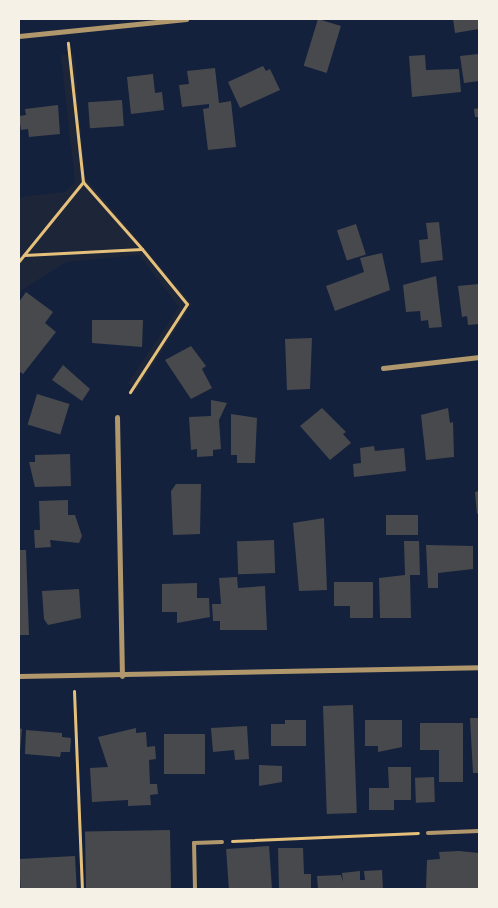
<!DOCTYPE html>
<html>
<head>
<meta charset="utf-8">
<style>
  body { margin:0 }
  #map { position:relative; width:498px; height:908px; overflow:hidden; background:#14213d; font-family:"Asap Condensed",sans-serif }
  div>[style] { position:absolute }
  .green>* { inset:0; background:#1d2539 }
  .building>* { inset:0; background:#48494c; transform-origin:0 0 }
  .path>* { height:3px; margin:-1.5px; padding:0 1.5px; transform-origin:1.5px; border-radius:1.5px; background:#e5c07b }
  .service>* { height:4px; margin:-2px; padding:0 2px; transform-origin:2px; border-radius:2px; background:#b1986c }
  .minor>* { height:5px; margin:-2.5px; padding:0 2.5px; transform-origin:2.5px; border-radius:2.5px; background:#b1986c }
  span { translate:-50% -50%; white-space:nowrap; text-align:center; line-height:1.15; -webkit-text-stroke:5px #f6f1e7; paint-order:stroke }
  .frame { position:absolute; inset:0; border:20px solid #f6f1e7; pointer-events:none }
</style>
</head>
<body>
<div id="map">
  <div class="green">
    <i style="clip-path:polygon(74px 54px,85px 177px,192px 304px,137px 390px,128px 383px,179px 307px,139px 255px,66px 262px,19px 292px,19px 197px,65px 192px,75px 182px,61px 55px)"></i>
  </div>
  <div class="building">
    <i style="left:318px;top:19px;width:24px;height:49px;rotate:17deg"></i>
    <i style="clip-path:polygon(453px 19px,479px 19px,479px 29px,455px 33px)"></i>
    <i style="clip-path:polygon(479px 54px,479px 81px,464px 83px,460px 56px)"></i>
    <i style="clip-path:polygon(425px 55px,426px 70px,459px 69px,461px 92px,412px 97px,409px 56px)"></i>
    <i style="clip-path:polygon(263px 66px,266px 71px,270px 69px,280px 90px,240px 108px,228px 82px)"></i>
    <i style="clip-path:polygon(215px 68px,219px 103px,231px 101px,236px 147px,208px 150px,203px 109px,209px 108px,209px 104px,182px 107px,179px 85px,189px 84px,187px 71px)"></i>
    <i style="clip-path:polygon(153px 74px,155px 93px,162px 92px,164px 110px,131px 114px,127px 77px)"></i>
    <i style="left:122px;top:100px;width:26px;height:34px;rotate:86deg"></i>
    <i style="clip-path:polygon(58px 105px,60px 134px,29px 137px,28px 129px,21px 130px,19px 116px,26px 115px,25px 109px)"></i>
    <i style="clip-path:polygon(479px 108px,479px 117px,475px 117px,474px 109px)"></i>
    <i style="clip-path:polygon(439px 222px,443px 260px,421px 263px,419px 240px,428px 239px,426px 223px)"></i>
    <i style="left:356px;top:224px;width:32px;height:20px;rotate:72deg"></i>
    <i style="clip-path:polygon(382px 253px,390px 290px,335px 311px,326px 286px,364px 272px,360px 258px)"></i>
    <i style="clip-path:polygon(436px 276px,442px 327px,429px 328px,428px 320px,421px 321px,420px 311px,406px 312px,403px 285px)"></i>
    <i style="clip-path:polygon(479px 284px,479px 324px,468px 325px,467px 316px,462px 317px,458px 286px)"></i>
    <i style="clip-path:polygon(26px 292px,53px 312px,45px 323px,56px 332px,23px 374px,19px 371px,19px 302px)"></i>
    <i style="clip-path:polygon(92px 320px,143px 320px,142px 347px,92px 343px)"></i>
    <i style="clip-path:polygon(312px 338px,310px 389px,287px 390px,285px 339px)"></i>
    <i style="clip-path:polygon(191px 346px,206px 366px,202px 369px,212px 388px,191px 399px,165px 360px)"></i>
    <i style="clip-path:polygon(63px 365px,90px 389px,82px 401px,52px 380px)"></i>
    <i style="left:37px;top:394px;width:34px;height:32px;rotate:17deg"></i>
    <i style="clip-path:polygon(211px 400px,227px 403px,219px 420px,221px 449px,213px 450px,213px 456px,197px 457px,197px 449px,191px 450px,189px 417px,211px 416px)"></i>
    <i style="clip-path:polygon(322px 408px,346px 432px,343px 434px,351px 443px,330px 460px,300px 426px)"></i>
    <i style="clip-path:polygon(448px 408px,450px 423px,453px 422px,454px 457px,426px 460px,421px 415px)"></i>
    <i style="clip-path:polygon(231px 414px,257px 418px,255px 463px,237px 463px,237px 455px,231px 455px)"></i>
    <i style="clip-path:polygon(374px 446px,375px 451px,404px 448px,406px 471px,354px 477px,353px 464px,361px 463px,360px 448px)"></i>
    <i style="clip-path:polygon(70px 454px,71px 486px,35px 487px,29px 462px,35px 462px,35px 455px)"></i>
    <i style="clip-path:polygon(176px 484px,201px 484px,200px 534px,173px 535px,171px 491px)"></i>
    <i style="clip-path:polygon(479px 491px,479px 513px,477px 514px,475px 492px)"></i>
    <i style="clip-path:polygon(68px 500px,68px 515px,75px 515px,82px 536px,79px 543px,50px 540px,51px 547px,35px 548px,34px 530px,40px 530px,39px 501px)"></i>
    <i style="left:418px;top:515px;width:20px;height:32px;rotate:90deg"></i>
    <i style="clip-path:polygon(324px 518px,327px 590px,299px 591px,293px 523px)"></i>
    <i style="left:274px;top:540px;width:33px;height:37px;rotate:88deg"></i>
    <i style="clip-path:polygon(404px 541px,419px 541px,420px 575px,410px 575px,411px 618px,380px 618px,379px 578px,405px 575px)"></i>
    <i style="clip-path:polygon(426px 545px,473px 546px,473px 569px,438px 573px,438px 588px,428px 588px)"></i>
    <i style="clip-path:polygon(19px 550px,26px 550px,29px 635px,19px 635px)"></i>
    <i style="clip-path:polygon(237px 577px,238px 588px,265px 586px,267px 630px,220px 630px,220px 621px,213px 621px,212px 604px,221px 604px,219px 578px)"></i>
    <i style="clip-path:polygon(334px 582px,373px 582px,373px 618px,350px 618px,350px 606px,334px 606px)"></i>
    <i style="clip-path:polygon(197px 583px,197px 598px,209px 598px,210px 617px,177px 623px,177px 612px,162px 612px,162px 584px)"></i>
    <i style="clip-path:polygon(79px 589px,81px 618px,48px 625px,44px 619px,42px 591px)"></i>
    <i style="left:353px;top:705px;width:108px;height:30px;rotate:88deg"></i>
    <i style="clip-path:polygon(470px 718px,479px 718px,479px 773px,473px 773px)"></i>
    <i style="clip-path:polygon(285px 720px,306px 720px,306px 746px,271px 746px,271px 724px,285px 724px)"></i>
    <i style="clip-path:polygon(365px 720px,402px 720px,402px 747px,378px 752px,378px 746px,365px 746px)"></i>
    <i style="clip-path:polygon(420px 723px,463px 723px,463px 782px,439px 782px,439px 750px,420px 750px)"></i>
    <i style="clip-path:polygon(247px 726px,249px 759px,235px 760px,234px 750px,213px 752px,211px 728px)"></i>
    <i style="clip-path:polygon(19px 728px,22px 729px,20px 751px,19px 751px)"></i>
    <i style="clip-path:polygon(136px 728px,136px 733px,146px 732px,147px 747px,155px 746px,156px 759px,149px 760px,150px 784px,157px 784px,158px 794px,150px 795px,151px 805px,128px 806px,128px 800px,92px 802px,90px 768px,108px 767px,98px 737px)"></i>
    <i style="clip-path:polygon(26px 730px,62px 733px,62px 737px,71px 738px,70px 752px,61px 752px,60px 757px,25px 754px)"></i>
    <i style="left:164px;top:734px;width:41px;height:40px"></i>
    <i style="clip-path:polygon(259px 765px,282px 766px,282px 782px,259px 786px)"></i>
    <i style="clip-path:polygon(388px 767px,411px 767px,411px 800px,394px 800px,394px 810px,369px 810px,369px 788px,389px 788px)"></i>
    <i style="left:434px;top:777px;width:25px;height:19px;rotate:88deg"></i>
    <i style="left:170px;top:830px;width:59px;height:85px;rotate:89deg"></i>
    <i style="left:269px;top:846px;width:43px;height:43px;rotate:86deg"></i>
    <i style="clip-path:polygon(278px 848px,303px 848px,304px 874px,311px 874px,311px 889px,279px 889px)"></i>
    <i style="clip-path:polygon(459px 851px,479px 853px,479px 889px,426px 889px,427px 860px,440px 859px,439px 852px)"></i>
    <i style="left:75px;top:856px;width:33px;height:56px;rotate:87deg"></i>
    <i style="clip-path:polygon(382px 870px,383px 889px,318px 889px,317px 876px,341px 875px,343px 882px,342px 873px,360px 871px,360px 880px,365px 880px,364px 871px)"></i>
  </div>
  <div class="path">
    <i style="left:83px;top:182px;width:89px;rotate:48.6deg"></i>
    <i style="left:24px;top:255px;width:118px;rotate:-2.9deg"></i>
    <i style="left:142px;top:249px;width:71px;rotate:50.7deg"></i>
    <i style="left:187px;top:304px;width:105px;rotate:122.9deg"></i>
    <i style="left:19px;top:261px;width:102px;rotate:-51deg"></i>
    <i style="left:83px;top:182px;width:140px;rotate:-96.2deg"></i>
    <i style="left:74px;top:691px;width:198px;rotate:87.7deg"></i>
    <i style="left:232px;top:841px;width:186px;rotate:-2.5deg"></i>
  </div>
  <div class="service">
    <i style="left:428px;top:833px;width:51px;rotate:-2.2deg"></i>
    <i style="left:195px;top:889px;width:46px;rotate:-91.2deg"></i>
    <i style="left:194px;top:843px;width:28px;rotate:-2deg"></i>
  </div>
  <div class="minor">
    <i style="left:19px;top:36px;width:168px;rotate:-5.8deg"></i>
    <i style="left:383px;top:368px;width:97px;rotate:-6.5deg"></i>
    <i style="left:117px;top:417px;width:259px;rotate:88.9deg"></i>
    <i style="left:19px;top:676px;width:460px;rotate:-1.1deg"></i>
  </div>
  <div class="frame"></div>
</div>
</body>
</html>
